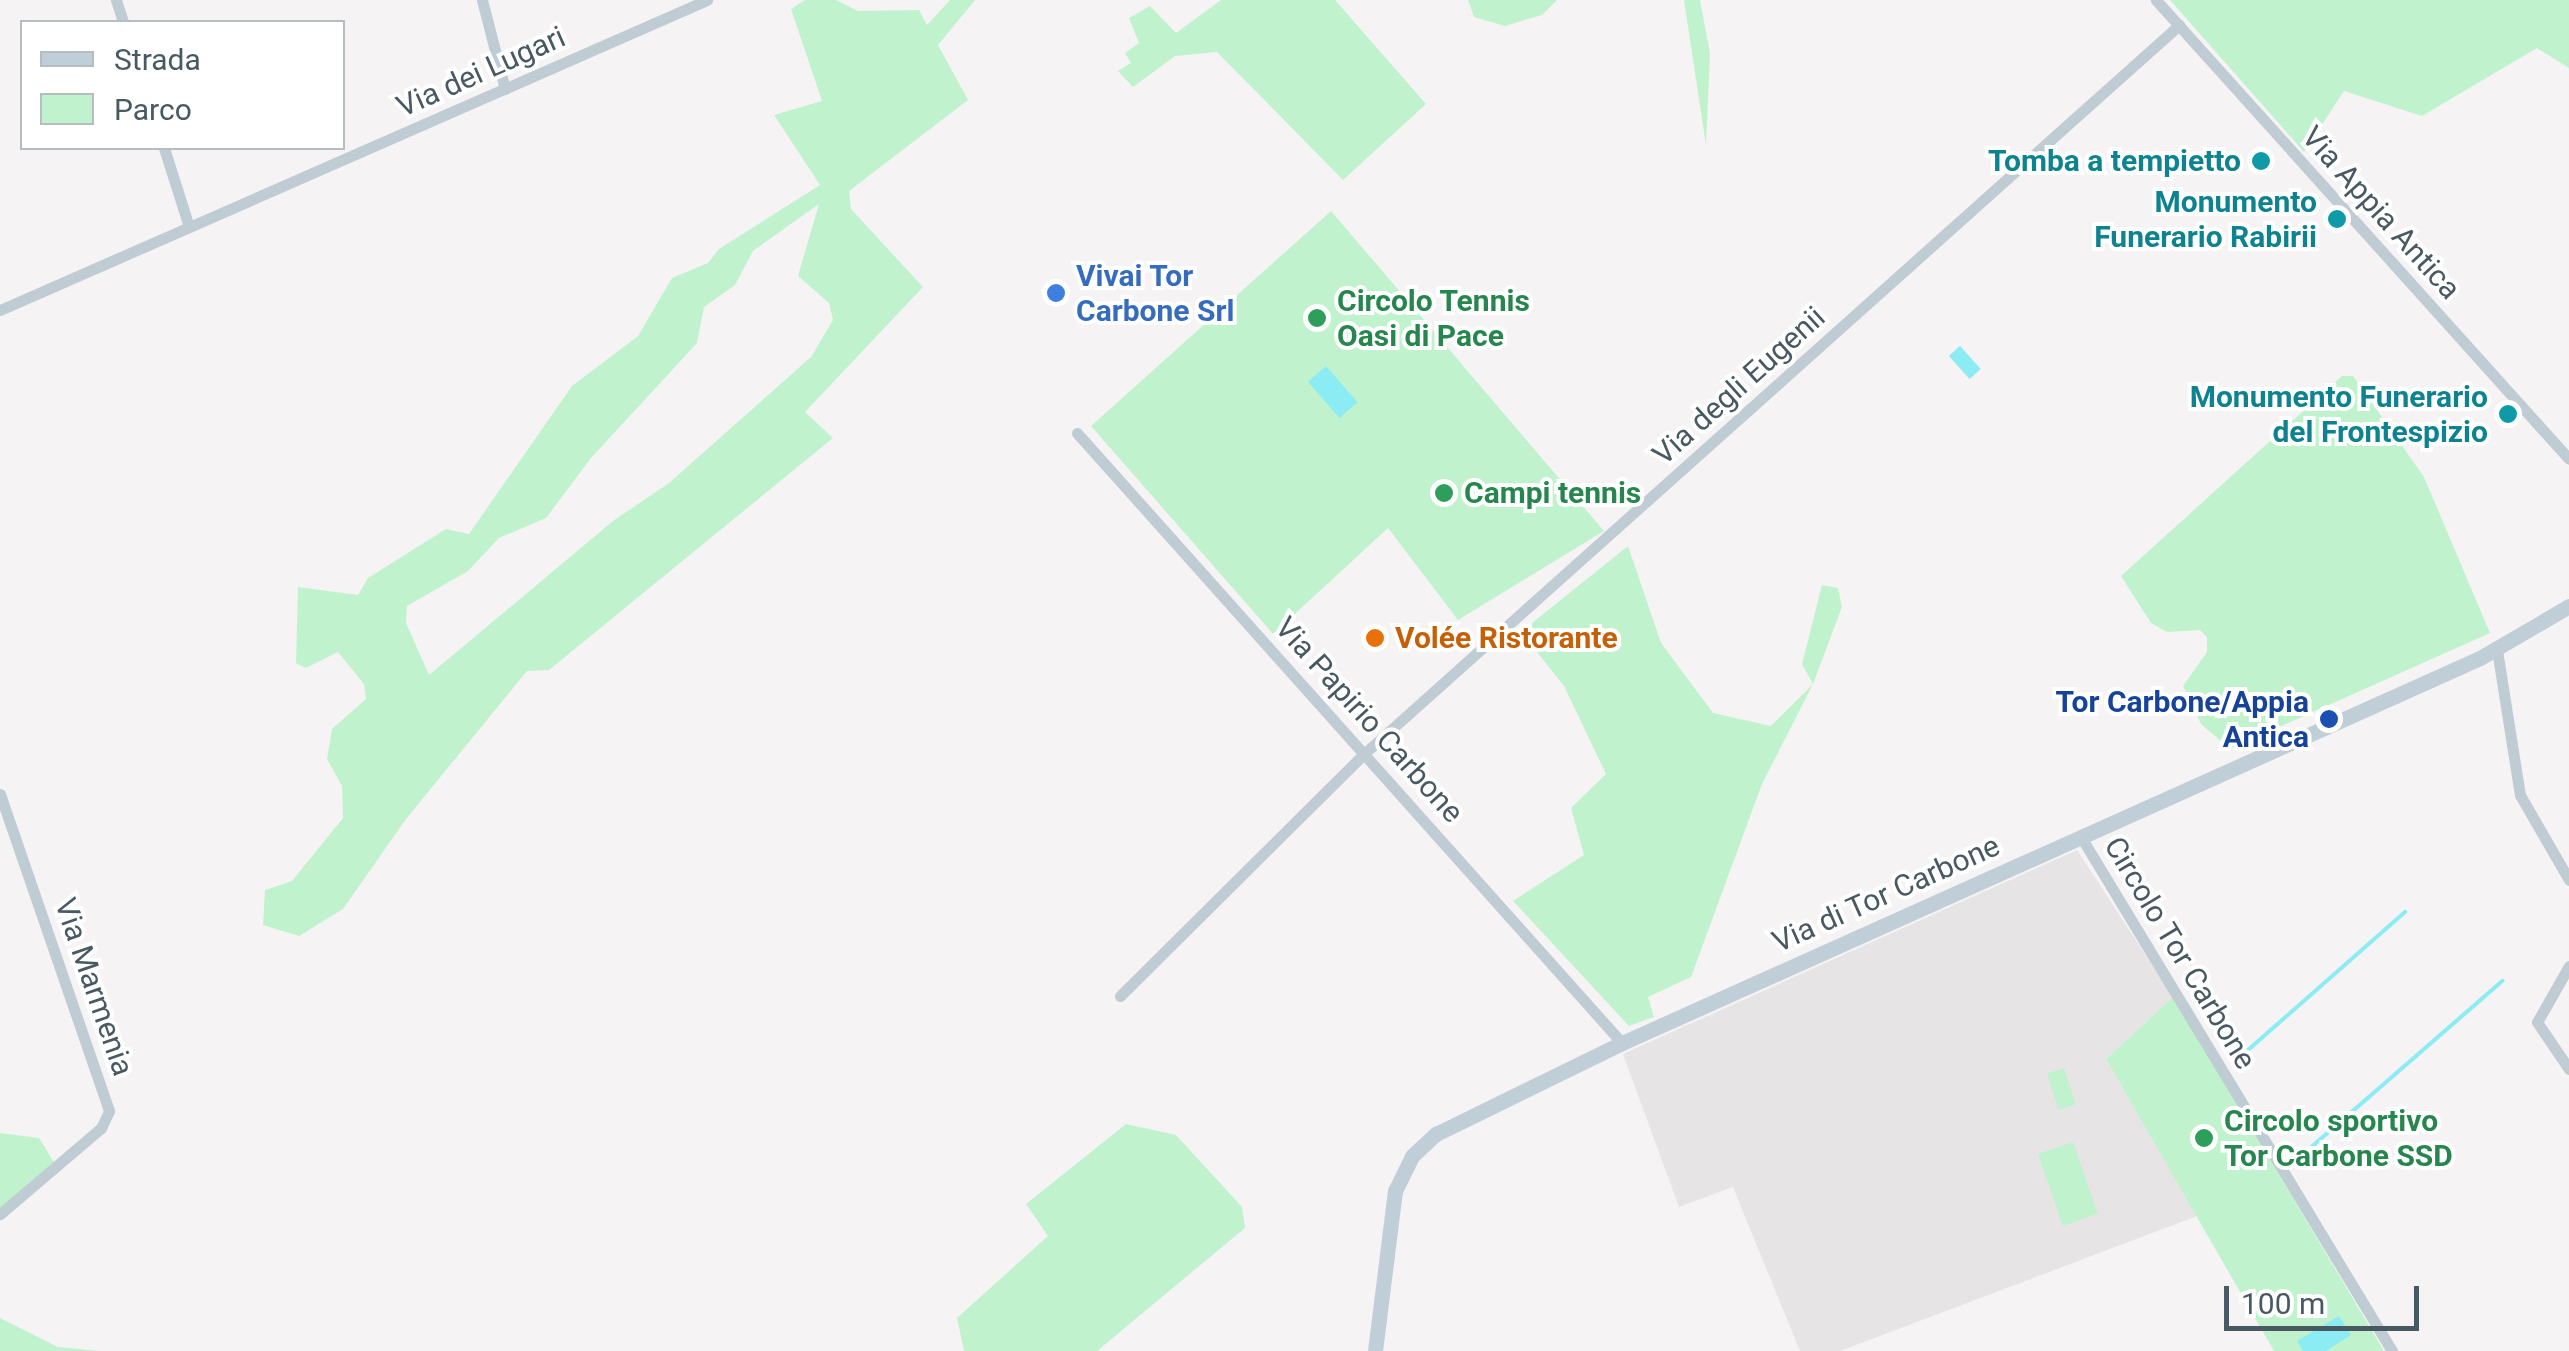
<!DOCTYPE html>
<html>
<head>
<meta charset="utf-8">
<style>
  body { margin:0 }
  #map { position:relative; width:2569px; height:1351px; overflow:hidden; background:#f5f3f3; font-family:Roboto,sans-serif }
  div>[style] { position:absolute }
  .education>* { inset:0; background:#e6e4e5 }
  .green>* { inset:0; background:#c0f3cd; transform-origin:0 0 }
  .water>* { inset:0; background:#8becf3; transform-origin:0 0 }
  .stream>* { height:4px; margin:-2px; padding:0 2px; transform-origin:2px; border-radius:2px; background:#8becf3 }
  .minor>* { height:11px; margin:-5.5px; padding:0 5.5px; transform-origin:5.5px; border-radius:5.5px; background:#c0ccd3 }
  .secondary>* { height:15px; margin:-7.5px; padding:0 7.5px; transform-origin:7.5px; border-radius:7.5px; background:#c0ced7 }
  .dots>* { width:28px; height:28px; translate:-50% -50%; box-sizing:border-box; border:5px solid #fff; border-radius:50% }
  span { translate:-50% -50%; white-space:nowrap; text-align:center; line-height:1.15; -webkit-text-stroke:8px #fff; paint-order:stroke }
  .street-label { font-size:30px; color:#495962 }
  .culture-label { font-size:30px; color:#0d838f; font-weight:700 }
  .right { translate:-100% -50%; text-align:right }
  .shop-label { font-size:30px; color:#366cbe; font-weight:700 }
  .left { translate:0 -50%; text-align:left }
  .leisure-label { font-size:30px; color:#27864d; font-weight:700 }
  .food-label { font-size:30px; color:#c56008; font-weight:700 }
  .transit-label { font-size:30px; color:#164399; font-weight:700 }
  .legend { position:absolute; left:20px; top:20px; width:325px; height:130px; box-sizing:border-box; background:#fff; border:2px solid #b6bdc0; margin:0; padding:12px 18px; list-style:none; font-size:30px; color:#495962 }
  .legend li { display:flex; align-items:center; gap:20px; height:50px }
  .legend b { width:50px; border:2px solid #b6bdc0 }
  .scale { position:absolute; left:2224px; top:1286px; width:195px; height:45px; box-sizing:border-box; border:5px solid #495962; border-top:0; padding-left:12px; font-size:30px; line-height:35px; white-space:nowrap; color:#495962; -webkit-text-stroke:8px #fff; paint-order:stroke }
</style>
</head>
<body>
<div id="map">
  <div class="education">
    <i style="clip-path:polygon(2077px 850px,2173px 997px,2106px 1059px,2197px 1216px,1840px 1351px,1800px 1351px,1733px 1187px,1679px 1207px,1623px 1054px)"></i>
  </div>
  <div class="green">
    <i style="clip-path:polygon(evenodd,805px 0,836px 0,858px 11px,919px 10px,927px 25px,950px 0,975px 0,938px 45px,968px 100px,849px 191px,851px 209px,923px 287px,805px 412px,833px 438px,549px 670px,527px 671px,406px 819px,343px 909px,299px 936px,263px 925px,265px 890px,292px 881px,343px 818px,342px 786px,327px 759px,332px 729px,366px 699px,364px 684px,338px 652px,306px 668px,296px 663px,298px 587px,358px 595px,368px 578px,446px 529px,469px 534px,572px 386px,638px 336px,672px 278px,708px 263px,719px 249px,820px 185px,774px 115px,822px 101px,791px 9px,805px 0,819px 204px,798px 276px,829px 303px,833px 320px,811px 357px,669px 483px,613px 521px,429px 675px,406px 623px,407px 606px,468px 571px,499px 538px,546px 518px,591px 458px,697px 343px,704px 307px,735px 285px,753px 251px,819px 204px)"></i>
    <i style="clip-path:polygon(1221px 0,1335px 0,1426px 104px,1343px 180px,1217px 52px,1175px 56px,1133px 87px,1118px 71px,1131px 63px,1125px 53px,1139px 43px,1129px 18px,1150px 6px,1176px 33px)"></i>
    <i style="clip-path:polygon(1468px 0,1557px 0,1542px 15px,1505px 26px,1474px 17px)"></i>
    <i style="clip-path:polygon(1684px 0,1700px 0,1710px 53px,1706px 145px)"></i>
    <i style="clip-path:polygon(2170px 0,2569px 0,2569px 68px,2537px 48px,2422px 116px,2344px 91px,2304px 152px)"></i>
    <i style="clip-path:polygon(1331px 211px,1604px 531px,1458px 620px,1388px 528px,1273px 634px,1091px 426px)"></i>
    <i style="clip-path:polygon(2342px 376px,2353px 376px,2424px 477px,2490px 633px,2230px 749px,2201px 724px,2183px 686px,2207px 652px,2207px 637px,2200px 630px,2167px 632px,2151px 623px,2121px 576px)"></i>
    <i style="clip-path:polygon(1628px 546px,1661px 643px,1713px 713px,1771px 726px,1813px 684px,1802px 664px,1822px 585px,1838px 588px,1842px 607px,1813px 684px,1762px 784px,1691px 977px,1648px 997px,1654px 1017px,1629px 1026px,1513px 901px,1584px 855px,1571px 808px,1606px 774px,1564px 686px,1521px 632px)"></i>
    <i style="clip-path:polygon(2173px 997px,2384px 1351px,2274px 1351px,2106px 1059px)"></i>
    <i style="left:2064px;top:1068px;width:38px;height:18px;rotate:72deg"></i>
    <i style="clip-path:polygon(1126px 1124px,1176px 1135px,1242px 1207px,1245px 1228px,1097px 1351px,964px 1351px,957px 1318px,1048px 1236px,1026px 1204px)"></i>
    <i style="clip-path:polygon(0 1133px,39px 1138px,55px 1164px,0 1212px)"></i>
    <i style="left:2073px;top:1142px;width:76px;height:37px;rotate:71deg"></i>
    <i style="clip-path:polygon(0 1318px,58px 1347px,100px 1351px,0 1351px)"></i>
  </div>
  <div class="water">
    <i style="left:1960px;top:346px;width:31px;height:15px;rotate:48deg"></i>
    <i style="left:1326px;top:366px;width:48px;height:24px;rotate:49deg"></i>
    <i style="clip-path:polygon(2339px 1316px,2351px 1335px,2326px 1351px,2303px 1351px,2297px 1341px)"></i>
  </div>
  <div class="stream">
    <i style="left:2240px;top:1057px;width:220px;rotate:-41.3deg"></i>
    <i style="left:2301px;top:1156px;width:267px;rotate:-41deg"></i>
  </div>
  <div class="minor">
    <i style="left:116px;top:0;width:23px;rotate:72deg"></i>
    <i style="left:482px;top:0;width:92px;rotate:75.5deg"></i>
    <i style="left:2156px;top:0;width:617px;rotate:48.02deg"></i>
    <i style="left:164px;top:148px;width:83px;rotate:72.4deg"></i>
    <i style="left:0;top:310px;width:772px;rotate:-23.68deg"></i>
    <i style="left:1077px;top:433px;width:818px;rotate:48.22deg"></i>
    <i style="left:2497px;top:650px;width:147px;rotate:81deg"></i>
    <i style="left:2520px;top:795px;width:98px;rotate:60deg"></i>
    <i style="left:0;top:794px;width:335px;rotate:71deg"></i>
    <i style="left:109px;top:1111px;width:19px;rotate:115deg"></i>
    <i style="left:101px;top:1128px;width:133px;rotate:139.6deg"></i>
    <i style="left:2081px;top:837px;width:601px;rotate:58.82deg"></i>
    <i style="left:2569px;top:966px;width:64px;rotate:119.7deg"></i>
    <i style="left:2537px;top:1022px;width:57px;rotate:55.8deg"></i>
    <i style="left:1120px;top:996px;width:346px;rotate:-44.8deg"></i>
    <i style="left:1366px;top:752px;width:1091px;rotate:-41.8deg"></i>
  </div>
  <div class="secondary">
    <i style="left:1375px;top:1351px;width:161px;rotate:-82.9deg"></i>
    <i style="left:1395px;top:1191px;width:39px;rotate:-64deg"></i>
    <i style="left:1412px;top:1156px;width:33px;rotate:-43deg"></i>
    <i style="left:1436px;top:1134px;width:207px;rotate:-26.1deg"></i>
    <i style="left:1622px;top:1043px;width:940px;rotate:-24.17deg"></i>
    <i style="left:2480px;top:658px;width:103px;rotate:-30.3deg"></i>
  </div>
  <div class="dots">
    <i style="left:2261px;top:161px;background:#0f9aa8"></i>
    <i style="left:2337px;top:219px;background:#0f9aa8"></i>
    <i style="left:1056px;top:293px;background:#3f7fe0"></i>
    <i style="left:1317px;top:318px;background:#2e9e5b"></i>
    <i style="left:2508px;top:414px;background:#0f9aa8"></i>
    <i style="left:1444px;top:493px;background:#2e9e5b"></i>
    <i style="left:1375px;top:638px;background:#e8710a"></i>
    <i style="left:2329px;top:719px;background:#1a4fb4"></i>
    <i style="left:2204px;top:1138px;background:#2e9e5b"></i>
  </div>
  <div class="street-label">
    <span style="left:481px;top:72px;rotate:-24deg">Via dei Lugari</span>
    <span style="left:2381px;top:213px;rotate:48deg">Via Appia Antica</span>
    <span style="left:1739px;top:386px;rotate:-42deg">Via degli Eugenii</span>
    <span style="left:1369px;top:720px;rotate:48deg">Via Papirio Carbone</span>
    <span style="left:1886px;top:894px;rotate:-24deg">Via di Tor Carbone</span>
    <span style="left:2180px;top:953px;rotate:59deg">Circolo Tor Carbone</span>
    <span style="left:94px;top:987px;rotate:71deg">Via Marmenia</span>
  </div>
  <div class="culture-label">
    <span class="right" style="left:2241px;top:161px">Tomba a tempietto</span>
    <span class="right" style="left:2317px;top:219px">Monumento<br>Funerario Rabirii</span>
    <span class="right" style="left:2488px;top:414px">Monumento Funerario<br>del Frontespizio</span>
  </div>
  <div class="shop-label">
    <span class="left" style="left:1076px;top:293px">Vivai Tor<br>Carbone Srl</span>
  </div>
  <div class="leisure-label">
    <span class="left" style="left:1337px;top:318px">Circolo Tennis<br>Oasi di Pace</span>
    <span class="left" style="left:1464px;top:493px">Campi tennis</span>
    <span class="left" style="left:2224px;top:1138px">Circolo sportivo<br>Tor Carbone SSD</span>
  </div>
  <div class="food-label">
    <span class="left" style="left:1395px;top:638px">Volée Ristorante</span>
  </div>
  <div class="transit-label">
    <span class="right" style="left:2309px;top:719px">Tor Carbone/Appia<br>Antica</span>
  </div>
  <ul class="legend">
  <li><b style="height:12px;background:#c0ced7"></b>Strada</li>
  <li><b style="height:28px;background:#c0f3cd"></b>Parco</li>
  </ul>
  <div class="scale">100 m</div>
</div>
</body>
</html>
